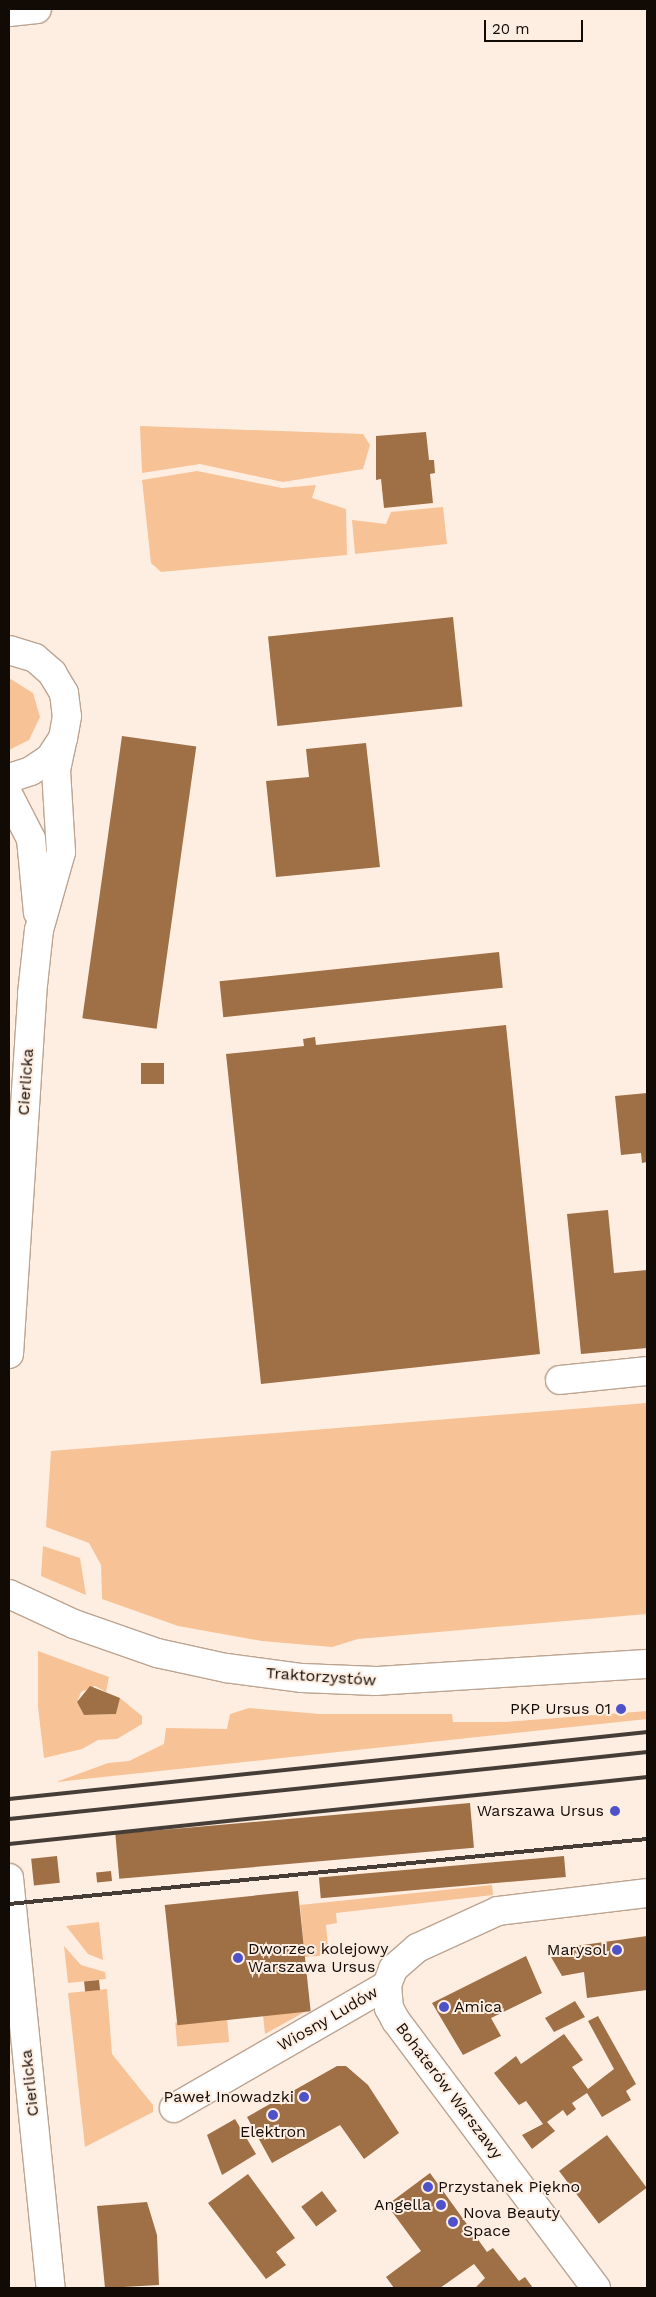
<!DOCTYPE html>
<html>
<head>
<meta charset="utf-8">
<style>
  body { margin:0 }
  #map { position:relative; width:656px; height:2297px; overflow:hidden; background:#feeee2; font-family:"Work Sans",sans-serif }
  div>[style] { position:absolute }
  .green>* { inset:0; background:#f7c296; transform-origin:0 0 }
  .building>* { inset:0; background:#9f6f46; transform-origin:0 0 }
  .roads { filter:drop-shadow(1px 0 #bca491) drop-shadow(-1px 0 #bca491) drop-shadow(0 1px #bca491) drop-shadow(0 -1px #bca491) }
  .street>* { height:28px; margin:-14px; padding:0 14px; transform-origin:14px; border-radius:14px; background:#fff }
  .secondary>* { height:28px; margin:-14px; padding:0 14px; transform-origin:14px; border-radius:14px; background:#fff }
  .rail>* { height:4px; margin:-2px; padding:0 2px; transform-origin:2px; border-radius:2px; background:#473d37 }
  .dots>* { width:14px; height:14px; translate:-50% -50%; box-sizing:border-box; border:2px solid #feeee2; border-radius:50% }
  span { translate:-50% -50%; white-space:nowrap; text-align:center; line-height:1.15; -webkit-text-stroke:4px #feeee2; paint-order:stroke }
  .street-label { font-size:16px; color:#120a05 }
  .poi-label { font-size:16px; color:#120a05 }
  .right { translate:-100% -50%; text-align:right }
  .left { translate:0 -50%; text-align:left }
  .frame { position:absolute; inset:0; border:10px solid #120a05; pointer-events:none }
  .scale { position:absolute; left:484px; top:20px; width:99px; height:22px; box-sizing:border-box; border:2px solid #120a05; border-top:0; padding-left:6px; font-size:15px; line-height:18px; white-space:nowrap; color:#120a05; -webkit-text-stroke:4px #feeee2; paint-order:stroke }
</style>
</head>
<body>
<div id="map">
  <div class="green">
    <i style="clip-path:polygon(140px 426px,363px 434px,370px 445px,363px 469px,283px 482px,200px 464px,142px 473px)"></i>
    <i style="clip-path:polygon(197px 471px,282px 488px,316px 485px,312px 498px,346px 509px,347px 555px,161px 572px,151px 563px,142px 480px)"></i>
    <i style="clip-path:polygon(443px 507px,447px 544px,355px 554px,352px 520px,386px 524px,391px 512px)"></i>
    <i style="clip-path:polygon(9px 678px,33px 693px,40px 717px,29px 740px,9px 750px)"></i>
    <i style="clip-path:polygon(647px 1403px,647px 1614px,358px 1639px,332px 1647px,262px 1641px,178px 1626px,102px 1599px,101px 1565px,89px 1543px,46px 1527px,51px 1451px)"></i>
    <i style="clip-path:polygon(43px 1546px,80px 1558px,86px 1595px,41px 1576px)"></i>
    <i style="clip-path:polygon(38px 1651px,109px 1677px,106px 1692px,95px 1686px,81px 1692px,77px 1702px,84px 1715px,116px 1714px,120px 1698px,142px 1716px,142px 1724px,117px 1739px,98px 1740px,82px 1749px,44px 1758px,38px 1707px)"></i>
    <i style="clip-path:polygon(249px 1708px,320px 1714px,452px 1714px,453px 1722px,504px 1722px,647px 1711px,647px 1719px,56px 1782px,108px 1763px,129px 1761px,164px 1744px,166px 1728px,227px 1729px,230px 1714px)"></i>
    <i style="clip-path:polygon(492px 1885px,493px 1895px,336px 1913px,337px 1923px,326px 1925px,329px 1955px,305px 1957px,300px 1905px)"></i>
    <i style="clip-path:polygon(99px 1922px,103px 1960px,88px 1954px,66px 1926px)"></i>
    <i style="clip-path:polygon(64px 1946px,81px 1965px,105px 1972px,106px 1979px,68px 1983px)"></i>
    <i style="clip-path:polygon(107px 1989px,112px 2054px,153px 2105px,153px 2112px,85px 2147px,68px 1993px)"></i>
    <i style="clip-path:polygon(308px 2010px,265px 2034px,263px 2015px)"></i>
    <i style="left:227px;top:2018px;width:24px;height:52px;rotate:85deg"></i>
  </div>
  <div class="building">
    <i style="clip-path:polygon(426px 432px,429px 460px,434px 460px,435px 473px,430px 474px,433px 503px,384px 508px,381px 479px,376px 480px,376px 436px)"></i>
    <i style="left:453px;top:617px;width:90px;height:186px;rotate:84deg"></i>
    <i style="left:122px;top:736px;width:75px;height:285px;rotate:8deg"></i>
    <i style="clip-path:polygon(366px 743px,380px 867px,276px 877px,266px 781px,309px 777px,306px 749px)"></i>
    <i style="left:499px;top:952px;width:36px;height:281px;rotate:84deg"></i>
    <i style="clip-path:polygon(506px 1025px,540px 1354px,261px 1384px,226px 1054px,304px 1046px,303px 1039px,315px 1037px,316px 1045px)"></i>
    <i style="left:141px;top:1063px;width:23px;height:21px"></i>
    <i style="clip-path:polygon(647px 1093px,647px 1162px,642px 1163px,641px 1153px,621px 1155px,615px 1096px)"></i>
    <i style="clip-path:polygon(608px 1210px,614px 1273px,647px 1270px,647px 1348px,581px 1354px,567px 1214px)"></i>
    <i style="clip-path:polygon(90px 1686px,120px 1698px,116px 1714px,84px 1715px,77px 1702px)"></i>
    <i style="left:470px;top:1803px;width:45px;height:356px;rotate:85deg"></i>
    <i style="left:57px;top:1856px;width:27px;height:26px;rotate:84deg"></i>
    <i style="left:564px;top:1856px;width:21px;height:246px;rotate:85deg"></i>
    <i style="left:111px;top:1871px;width:10px;height:15px;rotate:84deg"></i>
    <i style="left:298px;top:1891px;width:121px;height:134px;rotate:84deg"></i>
    <i style="clip-path:polygon(647px 1936px,647px 1990px,587px 1998px,584px 1972px,562px 1976px,547px 1950px)"></i>
    <i style="clip-path:polygon(526px 1956px,542px 1993px,491px 2018px,501px 2036px,463px 2055px,432px 2003px)"></i>
    <i style="left:99px;top:1980px;width:10px;height:15px;rotate:84deg"></i>
    <i style="clip-path:polygon(575px 2001px,585px 2017px,554px 2032px,545px 2018px)"></i>
    <i style="clip-path:polygon(598px 2016px,636px 2084px,626px 2091px,631px 2100px,602px 2117px,587px 2093px,572px 2103px,576px 2109px,567px 2116px,563px 2110px,547px 2122px,555px 2131px,532px 2149px,522px 2135px,543px 2124px,526px 2101px,519px 2105px,494px 2073px,516px 2056px,521px 2064px,564px 2034px,583px 2060px,572px 2067px,588px 2089px,614px 2069px,588px 2021px)"></i>
    <i style="clip-path:polygon(337px 2066px,346px 2066px,368px 2085px,399px 2133px,364px 2159px,340px 2125px,272px 2163px,247px 2117px)"></i>
    <i style="clip-path:polygon(235px 2119px,256px 2154px,222px 2175px,207px 2135px)"></i>
    <i style="left:607px;top:2135px;width:66px;height:60px;rotate:53deg"></i>
    <i style="clip-path:polygon(430px 2173px,487px 2252px,493px 2248px,519px 2281px,525px 2277px,533px 2288px,475px 2288px,485px 2278px,474px 2264px,440px 2288px,394px 2288px,386px 2277px,421px 2251px,387px 2205px)"></i>
    <i style="clip-path:polygon(248px 2174px,295px 2238px,276px 2252px,286px 2265px,266px 2279px,208px 2203px)"></i>
    <i style="left:322px;top:2191px;width:25px;height:26px;rotate:53deg"></i>
    <i style="clip-path:polygon(147px 2202px,157px 2235px,159px 2285px,105px 2288px,97px 2206px)"></i>
  </div>
  <div class="roads">
    <div class="street">
      <i style="left:9px;top:12px;width:28px;rotate:-6deg"></i>
      <i style="left:560px;top:1380px;width:87px;rotate:-5.9deg"></i>
      <i style="left:174px;top:2108px;width:246px;rotate:-30deg"></i>
      <i style="left:596px;top:2288px;width:334px;rotate:-126.8deg"></i>
      <i style="left:396px;top:2021px;width:15px;rotate:-118deg"></i>
      <i style="left:389px;top:2008px;width:23px;rotate:-95deg"></i>
      <i style="left:387px;top:1985px;width:17px;rotate:-69deg"></i>
      <i style="left:393px;top:1969px;width:32px;rotate:-41deg"></i>
      <i style="left:417px;top:1948px;width:89px;rotate:-24.6deg"></i>
      <i style="left:498px;top:1911px;width:150px;rotate:-6.9deg"></i>
    </div>
    <div class="secondary">
      <i style="left:9px;top:650px;width:27px;rotate:17deg"></i>
      <i style="left:35px;top:658px;width:23px;rotate:41deg"></i>
      <i style="left:52px;top:673px;width:23px;rotate:59deg"></i>
      <i style="left:64px;top:693px;width:23px;rotate:83deg"></i>
      <i style="left:67px;top:716px;width:22px;rotate:100deg"></i>
      <i style="left:63px;top:738px;width:24px;rotate:123deg"></i>
      <i style="left:50px;top:758px;width:23px;rotate:146deg"></i>
      <i style="left:31px;top:771px;width:23px;rotate:162deg"></i>
      <i style="left:9px;top:796px;width:48px;rotate:62.9deg"></i>
      <i style="left:31px;top:839px;width:74px;rotate:84.6deg"></i>
      <i style="left:9px;top:1354px;width:361px;rotate:-86.3deg"></i>
      <i style="left:32px;top:994px;width:64px;rotate:-83.8deg"></i>
      <i style="left:39px;top:930px;width:81px;rotate:-74.2deg"></i>
      <i style="left:61px;top:852px;width:82px;rotate:-93.5deg"></i>
      <i style="left:56px;top:770px;width:33px;rotate:-78deg"></i>
      <i style="left:9px;top:1594px;width:72px;rotate:24.8deg"></i>
      <i style="left:74px;top:1624px;width:88px;rotate:19.3deg"></i>
      <i style="left:157px;top:1653px;width:71px;rotate:12.3deg"></i>
      <i style="left:226px;top:1668px;width:77px;rotate:7.5deg"></i>
      <i style="left:302px;top:1678px;width:74px;rotate:2.3deg"></i>
      <i style="left:376px;top:1681px;width:272px;rotate:-3.6deg"></i>
      <i style="left:9px;top:1878px;width:412px;rotate:84.2deg"></i>
    </div>
  </div>
  <div class="rail">
    <i style="left:9px;top:1799px;width:642px;rotate:-5.99deg"></i>
    <i style="left:9px;top:1819px;width:642px;rotate:-5.99deg"></i>
    <i style="left:9px;top:1844px;width:642px;rotate:-5.99deg"></i>
    <i style="left:9px;top:1904px;width:641px;rotate:-5.82deg"></i>
  </div>
  <div class="dots">
    <i style="left:621px;top:1709px;background:#4e51c8"></i>
    <i style="left:615px;top:1811px;background:#4e51c8"></i>
    <i style="left:617px;top:1950px;background:#4e51c8"></i>
    <i style="left:238px;top:1958px;background:#4e51c8"></i>
    <i style="left:444px;top:2007px;background:#4e51c8"></i>
    <i style="left:304px;top:2097px;background:#4e51c8"></i>
    <i style="left:273px;top:2115px;background:#4e51c8"></i>
    <i style="left:428px;top:2187px;background:#4e51c8"></i>
    <i style="left:441px;top:2205px;background:#4e51c8"></i>
    <i style="left:453px;top:2222px;background:#4e51c8"></i>
  </div>
  <div class="street-label">
    <span style="left:26px;top:1082px;rotate:-86deg">Cierlicka</span>
    <span style="left:321px;top:1677px;rotate:4deg">Traktorzystów</span>
    <span style="left:328px;top:2019px;rotate:-30deg">Wiosny Ludów</span>
    <span style="left:30px;top:2083px;rotate:-96deg">Cierlicka</span>
    <span style="left:449px;top:2091px;rotate:53deg">Bohaterów Warszawy</span>
  </div>
  <div class="poi-label">
    <span class="right" style="left:611px;top:1709px">PKP Ursus 01</span>
    <span class="right" style="left:604px;top:1811px">Warszawa Ursus</span>
    <span class="left" style="left:248px;top:1958px">Dworzec kolejowy<br>Warszawa Ursus</span>
    <span class="right" style="left:607px;top:1950px">Marysol</span>
    <span class="left" style="left:454px;top:2007px">Amica</span>
    <span class="right" style="left:294px;top:2097px">Paweł Inowadzki</span>
    <span style="left:273px;top:2132px">Elektron</span>
    <span class="left" style="left:438px;top:2187px">Przystanek Piękno</span>
    <span class="right" style="left:431px;top:2205px">Angella</span>
    <span class="left" style="left:463px;top:2222px">Nova Beauty<br>Space</span>
  </div>
  <div class="frame"></div>
  <div class="scale">20 m</div>
</div>
</body>
</html>
